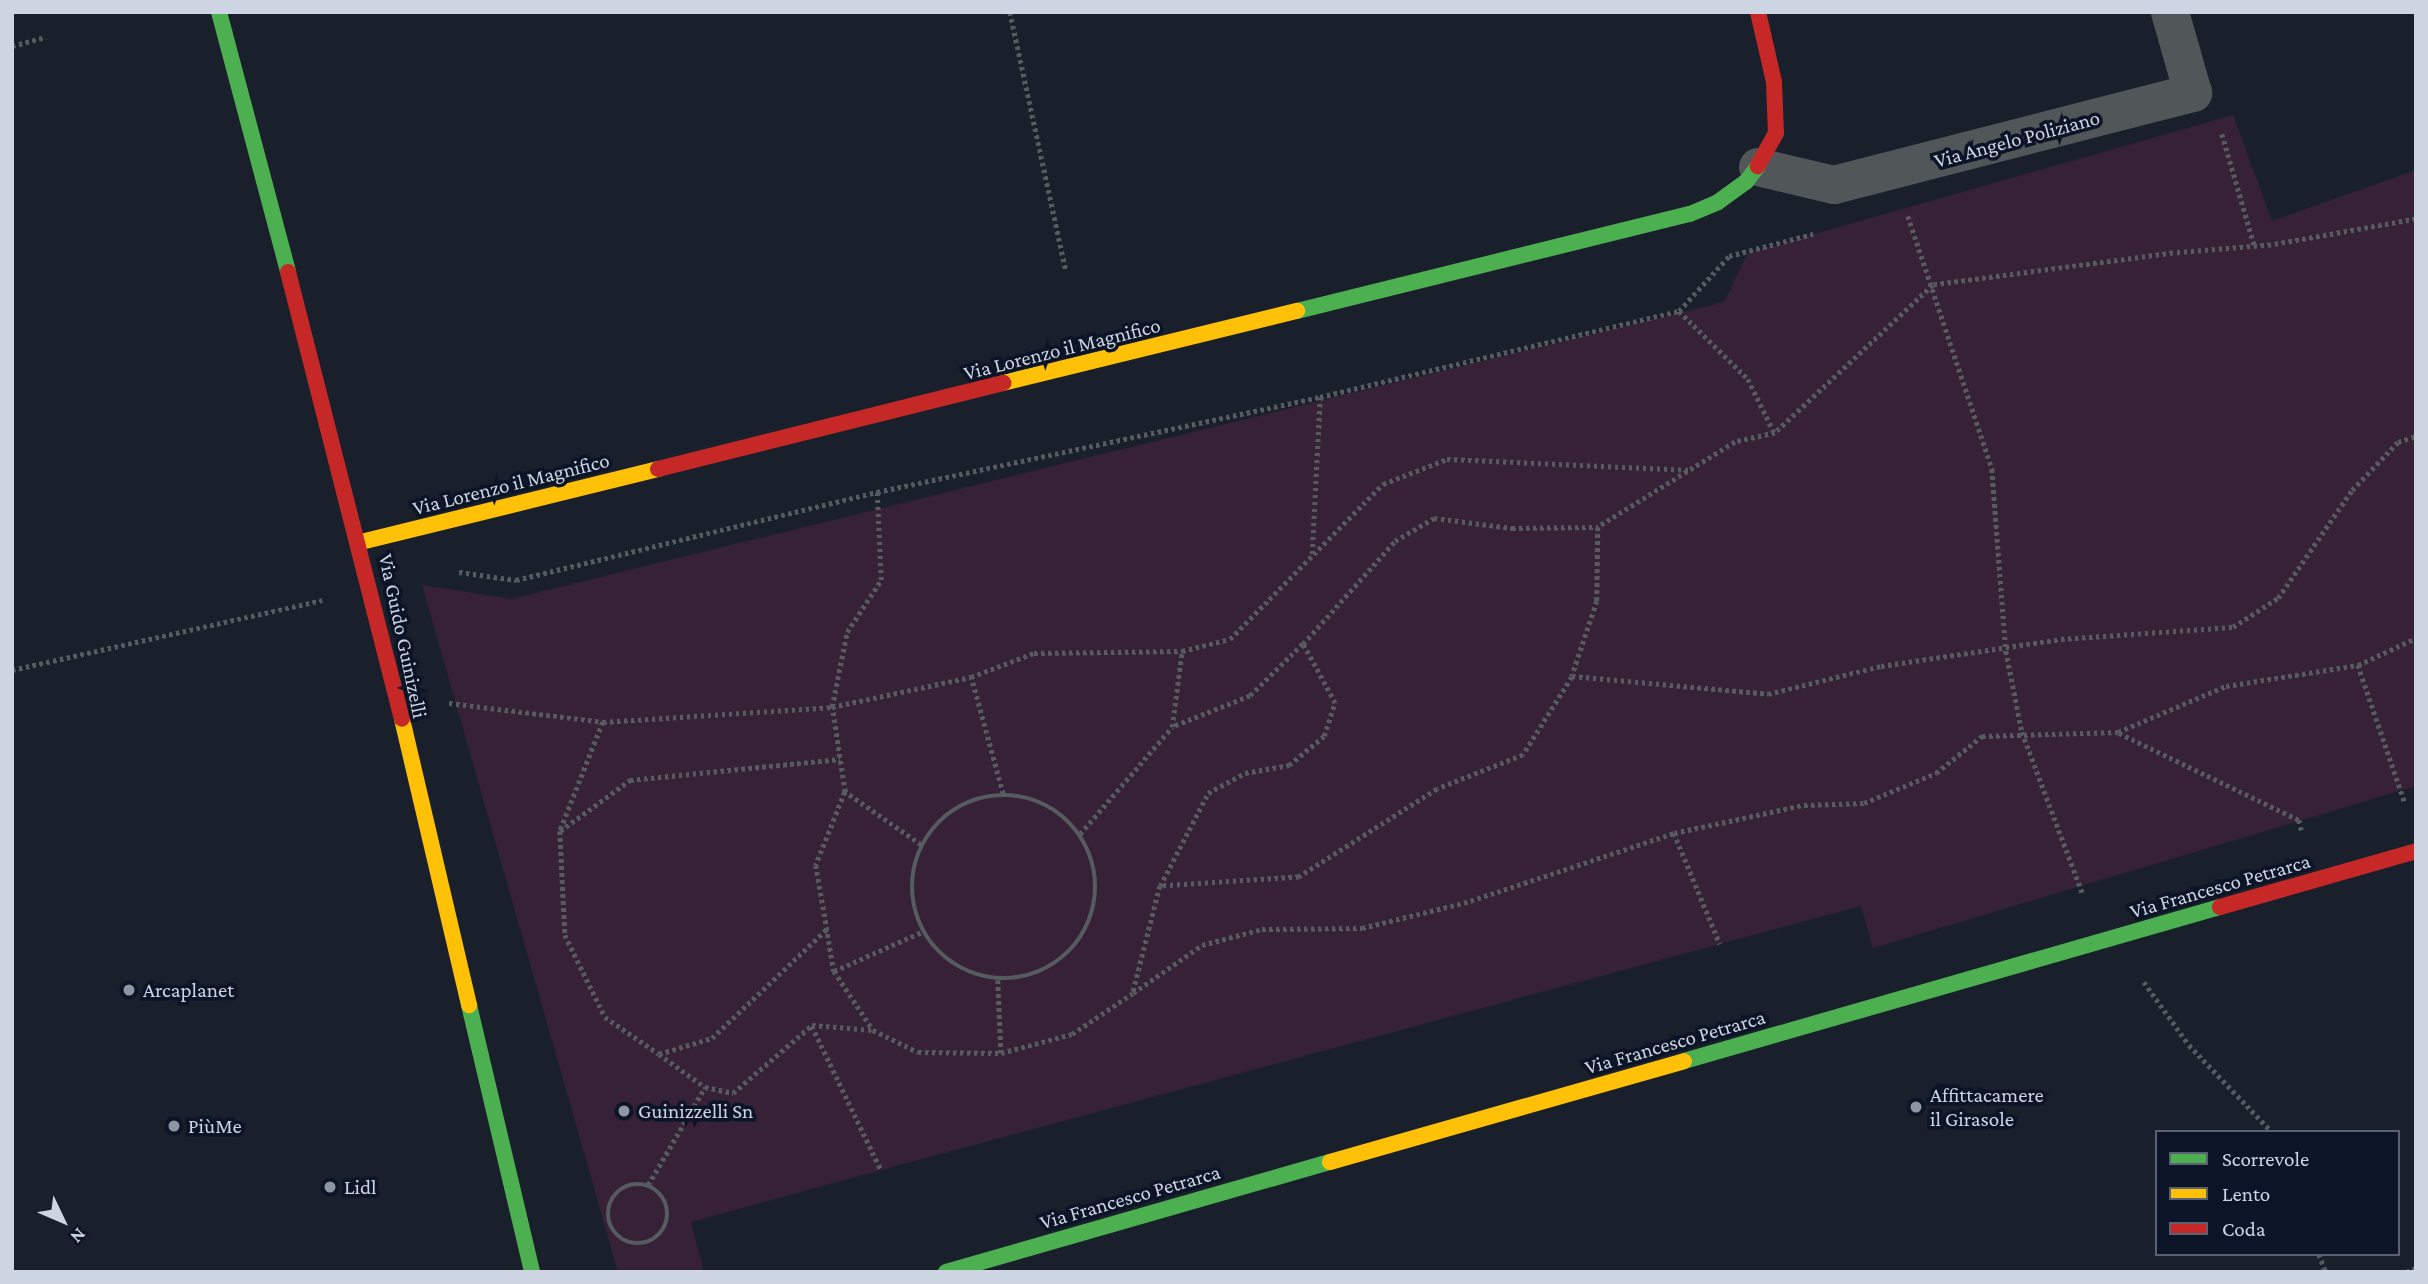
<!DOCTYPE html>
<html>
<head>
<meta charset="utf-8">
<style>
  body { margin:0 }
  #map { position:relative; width:2428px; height:1284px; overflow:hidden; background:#1a202b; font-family:"Crimson Pro",serif }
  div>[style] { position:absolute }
  .green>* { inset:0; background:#372137 }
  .path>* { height:4.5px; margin-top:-2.25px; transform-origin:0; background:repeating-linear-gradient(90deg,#565b5f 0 3.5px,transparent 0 7px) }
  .path>.ring { margin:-2.25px; padding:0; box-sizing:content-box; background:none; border:4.5px solid #565b5f; border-radius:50% }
  .street>* { height:38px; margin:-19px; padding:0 19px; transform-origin:19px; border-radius:19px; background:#515659 }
  .fast>* { height:16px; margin:-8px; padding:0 8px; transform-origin:8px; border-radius:8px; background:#4caf50 }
  .slow>* { height:16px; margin:-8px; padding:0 8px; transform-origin:8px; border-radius:8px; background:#ffc107 }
  .jam>* { height:16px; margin:-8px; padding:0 8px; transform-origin:8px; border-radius:8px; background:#c62828 }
  .dots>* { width:19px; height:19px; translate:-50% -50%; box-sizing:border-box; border:4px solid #0b1527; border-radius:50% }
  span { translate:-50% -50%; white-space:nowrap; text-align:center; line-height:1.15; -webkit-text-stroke:7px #0b1527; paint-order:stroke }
  .street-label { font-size:21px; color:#cdd4e2 }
  .poi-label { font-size:21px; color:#cdd4e2 }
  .left { translate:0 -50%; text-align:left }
  .frame { position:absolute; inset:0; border:14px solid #cdd4e2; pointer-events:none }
  .legend { position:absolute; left:2155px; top:1130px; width:245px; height:126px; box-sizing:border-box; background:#0b1527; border:2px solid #596172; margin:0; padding:9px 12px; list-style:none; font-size:21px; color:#cdd4e2 }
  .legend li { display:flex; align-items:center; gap:14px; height:35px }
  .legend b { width:35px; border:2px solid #596172 }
  .north { position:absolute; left:28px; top:1186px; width:70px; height:70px; -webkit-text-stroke:5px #0b1527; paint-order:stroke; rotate:134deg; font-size:19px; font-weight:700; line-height:28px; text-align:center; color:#cdd4e2 }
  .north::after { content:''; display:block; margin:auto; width:24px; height:32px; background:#cdd4e2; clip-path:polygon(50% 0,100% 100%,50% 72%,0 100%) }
</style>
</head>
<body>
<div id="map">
  <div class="green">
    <i style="clip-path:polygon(2233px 115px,2272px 221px,2416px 170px,2416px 786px,1873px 948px,1861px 906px,881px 1170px,691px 1222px,704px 1272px,618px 1272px,422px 585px,511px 599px,1724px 302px,1748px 253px)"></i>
  </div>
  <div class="path">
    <i style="left:1010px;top:12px;width:264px;rotate:77.8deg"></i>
    <i style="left:12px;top:46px;width:35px;rotate:-15deg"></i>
    <i style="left:2222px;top:134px;width:115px;rotate:73.8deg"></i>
    <i style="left:1908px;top:216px;width:267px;rotate:71.6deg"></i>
    <i style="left:1992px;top:469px;width:183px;rotate:85.6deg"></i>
    <i style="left:2006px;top:651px;width:83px;rotate:78.8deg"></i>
    <i style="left:2022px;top:732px;width:173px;rotate:69.4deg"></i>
    <i style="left:2416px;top:219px;width:147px;rotate:169.8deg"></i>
    <i style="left:2271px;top:245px;width:98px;rotate:175.3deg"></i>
    <i style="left:2173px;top:253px;width:242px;rotate:172.4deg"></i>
    <i style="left:1933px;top:285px;width:216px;rotate:136.9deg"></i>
    <i style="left:1775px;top:433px;width:41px;rotate:167.3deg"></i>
    <i style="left:1735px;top:442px;width:161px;rotate:148.2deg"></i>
    <i style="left:1598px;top:527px;width:74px;rotate:90.8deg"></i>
    <i style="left:1597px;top:601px;width:79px;rotate:108.4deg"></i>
    <i style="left:1572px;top:676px;width:197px;rotate:5.2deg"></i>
    <i style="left:1768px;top:694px;width:116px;rotate:-13.9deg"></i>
    <i style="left:1881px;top:666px;width:182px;rotate:-8.5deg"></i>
    <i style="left:2061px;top:639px;width:172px;rotate:-4deg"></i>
    <i style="left:2233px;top:627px;width:54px;rotate:-32.8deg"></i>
    <i style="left:2278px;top:598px;width:131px;rotate:-55.6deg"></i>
    <i style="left:2352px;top:490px;width:66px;rotate:-46.2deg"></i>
    <i style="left:2398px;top:442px;width:19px;rotate:-18deg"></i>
    <i style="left:1679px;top:311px;width:97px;rotate:44.6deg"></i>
    <i style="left:1748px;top:379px;width:59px;rotate:63.9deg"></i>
    <i style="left:1312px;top:554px;width:157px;rotate:-87.1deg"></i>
    <i style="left:459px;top:572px;width:58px;rotate:8deg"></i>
    <i style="left:516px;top:580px;width:372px;rotate:-13.7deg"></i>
    <i style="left:877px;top:492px;width:453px;rotate:-12.1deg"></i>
    <i style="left:1320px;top:397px;width:369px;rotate:-13.5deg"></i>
    <i style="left:1679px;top:311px;width:74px;rotate:-47.7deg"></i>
    <i style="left:1729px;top:256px;width:87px;rotate:-14.7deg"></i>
    <i style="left:1303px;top:644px;width:74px;rotate:135.5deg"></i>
    <i style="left:1250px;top:696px;width:84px;rotate:158.3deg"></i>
    <i style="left:1172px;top:727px;width:77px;rotate:-82.5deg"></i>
    <i style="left:1182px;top:651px;width:49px;rotate:-14deg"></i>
    <i style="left:1230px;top:639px;width:218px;rotate:-45.4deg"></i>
    <i style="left:1383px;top:484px;width:69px;rotate:-21.3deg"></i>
    <i style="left:1447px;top:459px;width:244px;rotate:2.6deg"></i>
    <i style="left:2358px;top:665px;width:146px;rotate:71.2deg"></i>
    <i style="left:12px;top:670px;width:318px;rotate:-12.7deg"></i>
    <i style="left:1572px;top:677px;width:92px;rotate:122.1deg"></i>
    <i style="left:1523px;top:755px;width:92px;rotate:158.4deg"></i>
    <i style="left:1437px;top:789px;width:164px;rotate:147.5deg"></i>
    <i style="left:1299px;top:877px;width:139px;rotate:176.3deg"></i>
    <i style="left:1160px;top:886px;width:110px;rotate:104.2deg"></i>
    <i style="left:1133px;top:993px;width:84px;rotate:-34.8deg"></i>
    <i style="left:1202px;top:945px;width:62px;rotate:-14.9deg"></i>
    <i style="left:1262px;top:929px;width:100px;rotate:-0.6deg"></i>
    <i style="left:1362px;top:928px;width:105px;rotate:-13.8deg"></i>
    <i style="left:1464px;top:903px;width:221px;rotate:-18.4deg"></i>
    <i style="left:1674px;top:833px;width:133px;rotate:-12.2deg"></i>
    <i style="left:1804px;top:805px;width:60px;rotate:-1.9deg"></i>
    <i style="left:1864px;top:803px;width:78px;rotate:-22.6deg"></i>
    <i style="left:1936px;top:773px;width:59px;rotate:-38.8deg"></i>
    <i style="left:1982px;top:736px;width:136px;rotate:-1.7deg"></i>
    <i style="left:2118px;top:732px;width:117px;rotate:-23.1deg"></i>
    <i style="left:2226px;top:686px;width:134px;rotate:-9deg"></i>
    <i style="left:2358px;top:665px;width:64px;rotate:-25deg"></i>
    <i style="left:449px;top:703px;width:155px;rotate:7deg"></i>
    <i style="left:603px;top:722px;width:229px;rotate:-3.7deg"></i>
    <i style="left:832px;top:707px;width:76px;rotate:-78.7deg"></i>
    <i style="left:847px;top:632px;width:62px;rotate:-56.8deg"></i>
    <i style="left:881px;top:580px;width:88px;rotate:-92.6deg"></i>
    <i style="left:603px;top:722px;width:117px;rotate:111.5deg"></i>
    <i style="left:560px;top:831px;width:87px;rotate:-36.1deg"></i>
    <i style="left:630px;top:780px;width:211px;rotate:-5.7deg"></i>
    <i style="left:2119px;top:733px;width:200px;rotate:25.8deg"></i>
    <i style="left:2299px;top:820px;width:12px;rotate:76deg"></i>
    <i style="left:845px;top:792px;width:79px;rotate:111.7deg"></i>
    <i style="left:816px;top:865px;width:108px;rotate:80.4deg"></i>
    <i style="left:834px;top:971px;width:96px;rotate:-23.9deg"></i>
    <i style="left:1003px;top:794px;width:121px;rotate:-105.3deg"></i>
    <i style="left:971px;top:677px;width:67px;rotate:-20.9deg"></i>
    <i style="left:1034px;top:653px;width:148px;rotate:-0.8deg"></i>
    <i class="ring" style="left:912px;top:795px;width:179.5px;height:179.5px"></i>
    <i style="left:560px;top:831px;width:104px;rotate:87.2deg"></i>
    <i style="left:565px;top:935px;width:91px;rotate:64deg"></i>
    <i style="left:605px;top:1017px;width:65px;rotate:34.4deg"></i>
    <i style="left:659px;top:1054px;width:55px;rotate:-16.8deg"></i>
    <i style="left:712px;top:1038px;width:158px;rotate:-43.5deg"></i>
    <i style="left:1674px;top:833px;width:120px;rotate:67.5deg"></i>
    <i style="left:1080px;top:834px;width:141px;rotate:-49.3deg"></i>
    <i style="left:921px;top:845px;width:93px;rotate:-145.1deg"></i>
    <i style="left:845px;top:792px;width:86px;rotate:-98.7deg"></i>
    <i style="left:832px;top:707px;width:142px;rotate:-12.2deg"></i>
    <i style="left:1160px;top:886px;width:105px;rotate:-62.7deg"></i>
    <i style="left:1208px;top:793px;width:42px;rotate:-28.4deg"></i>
    <i style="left:1245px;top:773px;width:45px;rotate:-10.3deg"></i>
    <i style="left:1289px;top:765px;width:45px;rotate:-39.6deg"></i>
    <i style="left:1324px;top:736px;width:35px;rotate:-72deg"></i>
    <i style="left:1335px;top:703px;width:67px;rotate:-118.5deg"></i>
    <i style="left:1303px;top:644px;width:138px;rotate:-48.2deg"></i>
    <i style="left:1395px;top:541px;width:45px;rotate:-30.5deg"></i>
    <i style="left:1434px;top:518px;width:79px;rotate:7.3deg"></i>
    <i style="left:1512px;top:528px;width:86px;rotate:-0.7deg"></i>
    <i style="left:834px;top:971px;width:71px;rotate:56.5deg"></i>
    <i style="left:873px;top:1030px;width:50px;rotate:26.1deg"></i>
    <i style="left:918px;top:1052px;width:83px;rotate:0.7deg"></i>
    <i style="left:998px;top:980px;width:73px;rotate:87.6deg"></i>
    <i style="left:1001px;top:1053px;width:73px;rotate:-15deg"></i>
    <i style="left:1072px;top:1034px;width:73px;rotate:-33.9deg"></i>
    <i style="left:2144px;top:982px;width:77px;rotate:54.5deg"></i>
    <i style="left:2189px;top:1045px;width:120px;rotate:46.3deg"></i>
    <i style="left:812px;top:1026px;width:160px;rotate:64.4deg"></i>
    <i style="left:659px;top:1054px;width:57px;rotate:35.7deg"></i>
    <i style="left:705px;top:1087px;width:29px;rotate:12deg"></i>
    <i style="left:733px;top:1093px;width:104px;rotate:-40.7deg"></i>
    <i style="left:812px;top:1025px;width:61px;rotate:4.7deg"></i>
    <i class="ring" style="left:608px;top:1184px;width:55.5px;height:55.5px"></i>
    <i style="left:648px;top:1185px;width:113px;rotate:-59.8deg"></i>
    <i style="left:2319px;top:1254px;width:19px;rotate:69deg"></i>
    <i style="left:2406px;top:1272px;width:11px;rotate:-22deg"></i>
  </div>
  <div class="street">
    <i style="left:1758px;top:167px;width:78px;rotate:13.3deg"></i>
    <i style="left:1834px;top:185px;width:371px;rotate:-14.4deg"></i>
    <i style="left:2193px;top:93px;width:84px;rotate:-105.9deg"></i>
  </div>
  <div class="fast">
    <i style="left:219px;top:12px;width:269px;rotate:75.1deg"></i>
    <i style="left:1297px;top:311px;width:405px;rotate:-13.9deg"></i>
    <i style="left:1690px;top:214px;width:30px;rotate:-23deg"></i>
    <i style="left:1718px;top:202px;width:34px;rotate:-36deg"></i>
    <i style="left:1746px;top:182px;width:20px;rotate:-53deg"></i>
    <i style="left:469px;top:1005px;width:274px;rotate:76.7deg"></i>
    <i style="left:1684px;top:1061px;width:558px;rotate:-16.03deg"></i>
    <i style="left:946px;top:1272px;width:399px;rotate:-16deg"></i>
  </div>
  <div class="slow">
    <i style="left:1003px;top:383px;width:303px;rotate:-13.8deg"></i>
    <i style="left:361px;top:542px;width:306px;rotate:-13.8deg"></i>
    <i style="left:402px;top:719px;width:294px;rotate:76.8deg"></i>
    <i style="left:1330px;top:1162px;width:368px;rotate:-15.9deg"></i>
  </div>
  <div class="jam">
    <i style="left:1758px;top:12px;width:72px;rotate:77.1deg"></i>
    <i style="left:1774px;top:82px;width:51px;rotate:87.8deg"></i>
    <i style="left:1776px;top:133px;width:38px;rotate:119deg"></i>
    <i style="left:288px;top:272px;width:461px;rotate:75.7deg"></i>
    <i style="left:658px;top:469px;width:356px;rotate:-14deg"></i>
    <i style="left:2220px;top:907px;width:204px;rotate:-15.9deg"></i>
  </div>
  <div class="dots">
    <i style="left:129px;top:990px;background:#8e95a2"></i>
    <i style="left:1916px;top:1107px;background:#8e95a2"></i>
    <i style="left:624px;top:1111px;background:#8e95a2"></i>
    <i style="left:174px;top:1126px;background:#8e95a2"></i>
    <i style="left:330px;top:1187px;background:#8e95a2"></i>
  </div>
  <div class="street-label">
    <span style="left:2017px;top:139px;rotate:-15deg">Via Angelo Poliziano</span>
    <span style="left:1062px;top:349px;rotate:-14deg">Via Lorenzo il Magnifico</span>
    <span style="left:511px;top:484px;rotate:-14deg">Via Lorenzo il Magnifico</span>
    <span style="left:403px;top:636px;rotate:78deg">Via Guido Guinizelli</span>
    <span style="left:2220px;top:886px;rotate:-16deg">Via Francesco Petrarca</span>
    <span style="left:1675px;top:1042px;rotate:-16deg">Via Francesco Petrarca</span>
    <span style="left:1130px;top:1197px;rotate:-16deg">Via Francesco Petrarca</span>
  </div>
  <div class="poi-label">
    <span class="left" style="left:143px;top:990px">Arcaplanet</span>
    <span class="left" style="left:1930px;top:1107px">Affittacamere<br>il Girasole</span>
    <span class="left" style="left:638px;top:1111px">Guinizzelli Sn</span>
    <span class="left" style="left:188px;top:1126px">PiùMe</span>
    <span class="left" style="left:344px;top:1187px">Lidl</span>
  </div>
  <div class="frame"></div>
  <ul class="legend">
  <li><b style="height:9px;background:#4caf50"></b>Scorrevole</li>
  <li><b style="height:9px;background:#ffc107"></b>Lento</li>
  <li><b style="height:9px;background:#c62828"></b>Coda</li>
  </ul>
  <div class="north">N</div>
</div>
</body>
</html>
